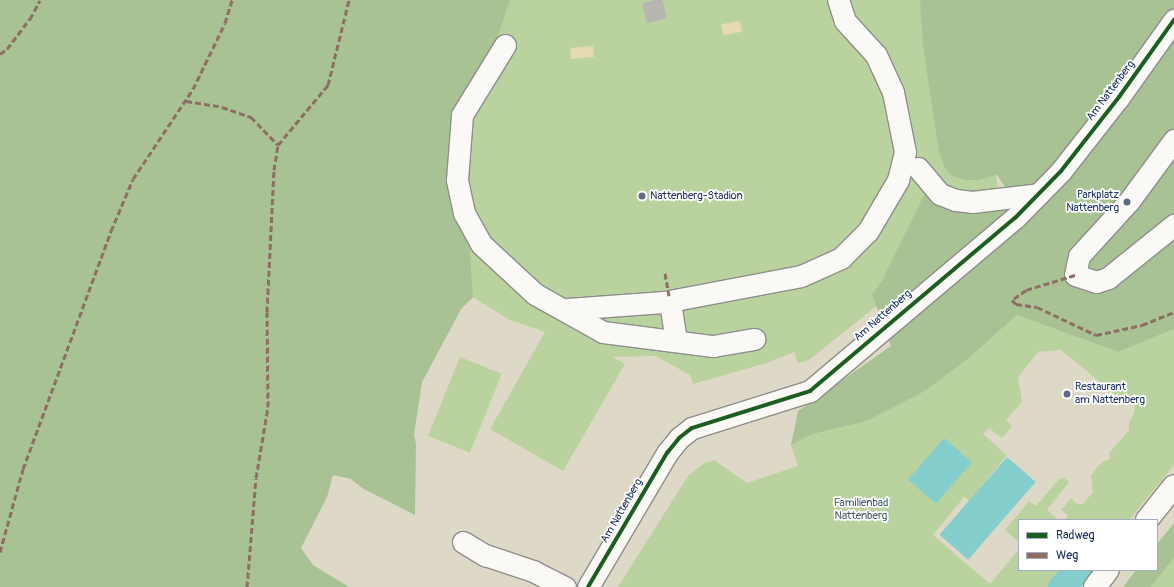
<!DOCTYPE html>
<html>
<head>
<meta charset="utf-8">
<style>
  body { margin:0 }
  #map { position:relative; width:1174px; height:587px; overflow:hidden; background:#ded9c6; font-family:Pangolin,sans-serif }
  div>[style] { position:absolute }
  .green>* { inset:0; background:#bad29d; transform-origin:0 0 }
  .forest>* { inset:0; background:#a9c294 }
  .sand>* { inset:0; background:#e7dab0; transform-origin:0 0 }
  .water>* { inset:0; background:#84cecd; transform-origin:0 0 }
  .river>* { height:27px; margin:-13.5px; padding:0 13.5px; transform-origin:13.5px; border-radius:13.5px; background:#84cecd }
  .minor-tunnel>* { height:21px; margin-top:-10.5px; transform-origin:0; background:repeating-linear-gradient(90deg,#b7b7b1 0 21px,transparent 0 31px) }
  .roads { filter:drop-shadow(1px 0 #8d8e8c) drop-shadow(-1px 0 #8d8e8c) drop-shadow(0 1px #8d8e8c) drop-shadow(0 -1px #8d8e8c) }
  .minor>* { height:21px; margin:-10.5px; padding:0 10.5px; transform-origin:10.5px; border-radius:10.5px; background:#faf9f6 }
  .major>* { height:22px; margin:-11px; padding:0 11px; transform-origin:11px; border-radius:11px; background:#faf9f6 }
  .quiet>* { height:3px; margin-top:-1.5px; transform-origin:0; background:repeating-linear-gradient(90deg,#8d6e63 0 6px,transparent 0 9px) }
  .cycleway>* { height:4px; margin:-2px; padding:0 2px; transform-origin:2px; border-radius:2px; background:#1b5e20 }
  .dots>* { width:11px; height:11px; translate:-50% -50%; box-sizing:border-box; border:2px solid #fff; border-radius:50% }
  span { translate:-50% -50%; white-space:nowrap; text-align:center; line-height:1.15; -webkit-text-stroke:3.5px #fff; paint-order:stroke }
  .street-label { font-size:11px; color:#1b2f5e }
  .poi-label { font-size:11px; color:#1b2f5e }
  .left { translate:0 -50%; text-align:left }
  .right { translate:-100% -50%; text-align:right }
  .park-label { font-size:11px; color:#425e67 }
  .legend { position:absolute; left:1018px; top:519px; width:140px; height:52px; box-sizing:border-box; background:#fff; border:1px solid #a4acbf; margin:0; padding:5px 7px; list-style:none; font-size:12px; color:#1b2f5e }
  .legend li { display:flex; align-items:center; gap:8px; height:20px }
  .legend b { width:20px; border:1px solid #a4acbf }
</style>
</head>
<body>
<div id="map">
  <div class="green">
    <i style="clip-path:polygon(359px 0,974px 0,1000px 207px,809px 360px,798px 363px,794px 352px,767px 363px,693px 384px,690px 375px,656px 356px,613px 357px,625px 364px,563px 471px,490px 429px,545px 332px,508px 319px,473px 297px,461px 309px,422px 382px)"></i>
    <i style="clip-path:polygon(1017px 315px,1118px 352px,1174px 329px,1174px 465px,1129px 520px,1065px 520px,1068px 515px,1061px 510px,1071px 498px,1077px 504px,1083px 504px,1093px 492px,1091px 475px,1102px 462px,1110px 459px,1109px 453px,1129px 430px,1129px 423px,1135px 411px,1134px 405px,1129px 399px,1119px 398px,1061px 350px,1038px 352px,1018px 377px,1022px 402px,1006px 420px,1012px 426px,1002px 438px,989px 428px,983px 434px,1007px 455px,969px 501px,964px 497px,933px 535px,990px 584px,1019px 549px,1019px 570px,1087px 570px,1073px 587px,618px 587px,688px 476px,703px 464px,714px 460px,747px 483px,798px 466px,791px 445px,813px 434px,867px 421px,925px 391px,969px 358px)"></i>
    <i style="left:460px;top:357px;width:45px;height:85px;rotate:22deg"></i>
    <i style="clip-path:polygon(1064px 478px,1069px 482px,1047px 510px,1059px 520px,1019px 520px,1019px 542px,1005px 530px,1029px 501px,1036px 506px,1059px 479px)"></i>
    <i style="clip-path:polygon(1174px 558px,1174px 587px,1151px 587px)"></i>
  </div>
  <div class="forest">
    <i style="clip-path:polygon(0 0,510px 0,462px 142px,473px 297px,461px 309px,422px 382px,414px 435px,416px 444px,415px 515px,362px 488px,351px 479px,333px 475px,327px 497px,301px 548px,313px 565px,349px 587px,0 587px)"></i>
    <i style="clip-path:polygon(920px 0,1174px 0,1174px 329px,1118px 352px,1017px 315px,969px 358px,925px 391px,867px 421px,813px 434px,791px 445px,798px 411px,891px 346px,872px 294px,882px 281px,925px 193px,944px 207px,963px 210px,1012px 198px,997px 175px,978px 180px,965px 180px,952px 176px,945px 168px,939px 152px,923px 46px)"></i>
    <i style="clip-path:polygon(1174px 523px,1174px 558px,1151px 587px,1123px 587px,1136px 570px,1157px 570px,1157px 544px)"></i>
  </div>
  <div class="sand">
    <i style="left:740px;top:21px;width:11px;height:19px;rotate:80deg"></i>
    <i style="left:593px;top:46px;width:11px;height:23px;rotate:85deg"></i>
  </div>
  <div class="water">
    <i style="left:944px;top:438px;width:37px;height:55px;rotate:41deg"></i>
    <i style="left:1007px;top:457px;width:38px;height:103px;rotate:41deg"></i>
  </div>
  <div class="river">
    <i style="left:1061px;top:587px;width:24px;rotate:-45deg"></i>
  </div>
  <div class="minor-tunnel">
    <i style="left:652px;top:0;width:26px;rotate:77deg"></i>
  </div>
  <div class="roads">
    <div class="minor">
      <i style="left:505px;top:45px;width:82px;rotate:121.6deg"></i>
      <i style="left:462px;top:115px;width:65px;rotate:94.4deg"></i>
      <i style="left:457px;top:180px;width:34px;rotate:78deg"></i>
      <i style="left:464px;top:213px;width:35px;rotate:61deg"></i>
      <i style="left:481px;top:244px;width:74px;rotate:42.8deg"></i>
      <i style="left:535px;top:294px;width:78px;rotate:29.2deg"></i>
      <i style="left:603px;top:332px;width:111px;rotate:7.3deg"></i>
      <i style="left:713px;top:346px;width:42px;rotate:-9.7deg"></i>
      <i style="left:1174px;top:140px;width:76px;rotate:126.4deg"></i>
      <i style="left:1129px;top:201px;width:74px;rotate:132.3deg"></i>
      <i style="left:1079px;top:256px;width:19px;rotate:102deg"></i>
      <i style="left:1075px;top:275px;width:22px;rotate:18deg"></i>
      <i style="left:1096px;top:282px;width:13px;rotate:-18deg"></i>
      <i style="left:1108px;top:278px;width:85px;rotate:-38.8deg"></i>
      <i style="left:918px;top:168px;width:34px;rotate:50deg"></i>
      <i style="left:940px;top:194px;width:17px;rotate:21deg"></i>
      <i style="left:956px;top:200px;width:16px;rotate:7deg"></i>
      <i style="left:972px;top:202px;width:67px;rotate:-6.8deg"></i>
      <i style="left:567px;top:309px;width:97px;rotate:-4.1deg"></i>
      <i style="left:664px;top:302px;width:139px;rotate:-10.7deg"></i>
      <i style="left:801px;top:276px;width:44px;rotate:-24.2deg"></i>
      <i style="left:841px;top:258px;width:38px;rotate:-45deg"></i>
      <i style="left:868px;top:231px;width:59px;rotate:-59.5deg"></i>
      <i style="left:898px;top:180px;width:29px;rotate:-76deg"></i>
      <i style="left:905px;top:152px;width:61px;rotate:-101.3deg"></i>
      <i style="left:893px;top:92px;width:41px;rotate:-114.7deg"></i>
      <i style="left:876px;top:55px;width:46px;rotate:-132.4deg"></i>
      <i style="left:845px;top:21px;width:22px;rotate:-108deg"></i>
      <i style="left:671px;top:309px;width:32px;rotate:81deg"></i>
      <i style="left:463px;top:542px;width:26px;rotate:31deg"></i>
      <i style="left:485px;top:555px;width:51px;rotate:18.4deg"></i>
      <i style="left:533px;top:571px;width:36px;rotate:27deg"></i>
      <i style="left:588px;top:587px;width:156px;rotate:-59.5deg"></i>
      <i style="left:667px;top:453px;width:19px;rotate:-51deg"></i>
      <i style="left:679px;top:438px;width:16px;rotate:-38deg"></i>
      <i style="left:692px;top:428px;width:124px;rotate:-17.4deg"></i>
      <i style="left:810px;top:391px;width:268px;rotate:-40.2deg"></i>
      <i style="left:1015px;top:218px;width:66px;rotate:-45.6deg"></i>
      <i style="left:1061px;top:171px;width:94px;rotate:-51.9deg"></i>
      <i style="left:1119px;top:97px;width:95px;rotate:-54.5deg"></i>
    </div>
    <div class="major">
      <i style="left:1147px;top:520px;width:43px;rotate:-51.5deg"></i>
      <i style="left:1095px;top:587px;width:21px;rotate:-53deg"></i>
    </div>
  </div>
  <div class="quiet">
    <i style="left:0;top:54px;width:9px;rotate:-36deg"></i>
    <i style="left:7px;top:49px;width:38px;rotate:-53deg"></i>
    <i style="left:30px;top:19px;width:21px;rotate:-62deg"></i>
    <i style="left:186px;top:101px;width:36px;rotate:9deg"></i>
    <i style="left:222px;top:107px;width:31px;rotate:19deg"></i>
    <i style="left:251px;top:117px;width:39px;rotate:46deg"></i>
    <i style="left:665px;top:273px;width:23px;rotate:80deg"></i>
    <i style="left:1075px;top:275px;width:51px;rotate:163deg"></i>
    <i style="left:1026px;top:290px;width:17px;rotate:144deg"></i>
    <i style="left:1012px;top:300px;width:6px;rotate:45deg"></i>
    <i style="left:1016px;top:304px;width:21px;rotate:8deg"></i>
    <i style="left:1037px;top:307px;width:65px;rotate:25.4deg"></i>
    <i style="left:1096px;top:335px;width:47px;rotate:-12.3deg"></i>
    <i style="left:1142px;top:325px;width:35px;rotate:-22deg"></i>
    <i style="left:0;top:552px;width:86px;rotate:-74.5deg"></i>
    <i style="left:23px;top:469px;width:254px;rotate:-69.7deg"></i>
    <i style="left:111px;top:231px;width:56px;rotate:-67.1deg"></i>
    <i style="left:133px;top:179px;width:108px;rotate:-56.3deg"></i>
    <i style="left:193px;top:89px;width:73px;rotate:-64.1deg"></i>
    <i style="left:225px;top:23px;width:24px;rotate:-73deg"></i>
    <i style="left:247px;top:587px;width:109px;rotate:-85.3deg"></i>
    <i style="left:256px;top:478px;width:72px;rotate:-80.4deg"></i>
    <i style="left:268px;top:407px;width:95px;rotate:-90.6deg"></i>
    <i style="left:267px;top:312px;width:142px;rotate:-87.2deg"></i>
    <i style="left:274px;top:170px;width:25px;rotate:-81deg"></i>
    <i style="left:278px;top:145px;width:78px;rotate:-50.2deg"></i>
    <i style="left:328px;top:85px;width:88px;rotate:-76.1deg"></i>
  </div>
  <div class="cycleway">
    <i style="left:588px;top:587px;width:156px;rotate:-59.5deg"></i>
    <i style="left:667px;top:453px;width:19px;rotate:-51deg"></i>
    <i style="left:679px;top:438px;width:16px;rotate:-38deg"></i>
    <i style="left:692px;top:428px;width:124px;rotate:-17.4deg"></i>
    <i style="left:810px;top:391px;width:268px;rotate:-40.2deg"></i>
    <i style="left:1015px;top:218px;width:66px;rotate:-45.6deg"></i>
    <i style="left:1061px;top:171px;width:94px;rotate:-51.9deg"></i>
    <i style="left:1119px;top:97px;width:95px;rotate:-54.5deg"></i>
  </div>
  <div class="dots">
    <i style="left:642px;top:196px;background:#5f6a82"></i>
    <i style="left:1127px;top:202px;background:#5f6a82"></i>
    <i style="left:1067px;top:394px;background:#5f6a82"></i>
  </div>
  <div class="street-label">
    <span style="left:1111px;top:91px;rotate:-53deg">Am Nattenberg</span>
    <span style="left:883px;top:316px;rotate:-41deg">Am Nattenberg</span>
    <span style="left:622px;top:511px;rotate:-60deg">Am Nattenberg</span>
  </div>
  <div class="poi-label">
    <span class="left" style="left:650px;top:196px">Nattenberg-Stadion</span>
    <span class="right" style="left:1119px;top:202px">Parkplatz<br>Nattenberg</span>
    <span class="left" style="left:1075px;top:394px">Restaurant<br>am Nattenberg</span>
  </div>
  <div class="park-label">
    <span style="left:861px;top:510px">Familienbad<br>Nattenberg</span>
  </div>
  <ul class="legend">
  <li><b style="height:5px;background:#1b5e20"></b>Radweg</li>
  <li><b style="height:5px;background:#8d6e63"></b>Weg</li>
  </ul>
</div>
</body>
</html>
